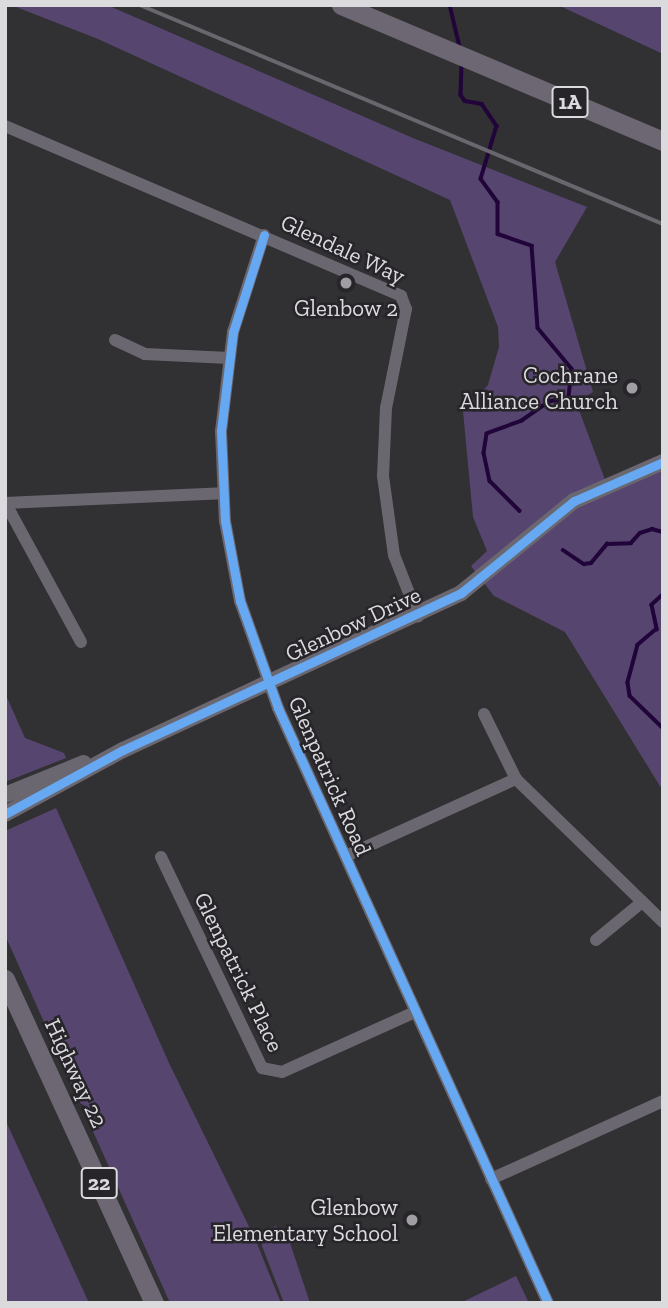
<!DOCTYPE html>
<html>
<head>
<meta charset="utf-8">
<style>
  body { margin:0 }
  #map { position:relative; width:668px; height:1308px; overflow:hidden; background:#313033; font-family:"Zilla Slab",serif }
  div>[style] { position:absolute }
  .green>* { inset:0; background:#56466f }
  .stream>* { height:3.5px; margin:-1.75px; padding:0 1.75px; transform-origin:1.75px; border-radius:1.75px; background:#20043a }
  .minor>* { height:12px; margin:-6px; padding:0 6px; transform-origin:6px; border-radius:6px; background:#6b6770 }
  .tertiary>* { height:16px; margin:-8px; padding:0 8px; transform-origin:8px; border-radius:8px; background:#6b6770 }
  .primary>* { height:19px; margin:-9.5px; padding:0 9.5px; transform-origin:9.5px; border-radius:9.5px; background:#6c6772 }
  .rail>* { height:3.5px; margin:-1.75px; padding:0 1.75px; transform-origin:1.75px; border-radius:1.75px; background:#69676e }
  .cycleway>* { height:9px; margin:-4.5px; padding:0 4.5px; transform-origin:4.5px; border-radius:4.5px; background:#66a8f1 }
  .dots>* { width:19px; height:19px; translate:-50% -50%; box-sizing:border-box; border:4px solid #27252a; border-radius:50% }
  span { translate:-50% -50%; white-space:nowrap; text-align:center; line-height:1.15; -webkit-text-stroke:5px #27252a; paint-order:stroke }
  .shield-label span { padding:2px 5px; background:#27252a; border:2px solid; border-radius:5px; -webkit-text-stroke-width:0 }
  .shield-label { font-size:21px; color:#dbdadd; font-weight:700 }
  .street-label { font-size:23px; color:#dbdadd }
  .poi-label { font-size:23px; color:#dbdadd }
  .right { translate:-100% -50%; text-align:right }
  .frame { position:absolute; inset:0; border:7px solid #dbdadd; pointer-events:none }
</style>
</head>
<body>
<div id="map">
  <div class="green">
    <i style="clip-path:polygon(11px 5px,107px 5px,413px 138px,587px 207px,555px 262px,593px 392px,576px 402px,607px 485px,663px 462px,663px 791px,565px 632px,494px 596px,471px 566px,487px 551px,473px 517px,463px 411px,488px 385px,499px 347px,498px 327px,450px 200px,98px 39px)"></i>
    <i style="clip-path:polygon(558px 5px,663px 5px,663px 54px)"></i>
    <i style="clip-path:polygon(5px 693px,25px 738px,64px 753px,66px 758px,5px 782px)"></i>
    <i style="clip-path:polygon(56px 808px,169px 1063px,256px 1241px,281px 1303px,170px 1303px,5px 935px,5px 831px)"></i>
    <i style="clip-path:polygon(5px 1119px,89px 1303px,5px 1303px)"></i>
    <i style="clip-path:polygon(276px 1226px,289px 1240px,310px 1303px,284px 1303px,262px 1246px,262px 1231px)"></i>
    <i style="clip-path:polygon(516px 1276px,529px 1303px,460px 1303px)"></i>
  </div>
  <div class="stream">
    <i style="left:450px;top:5px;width:43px;rotate:76.6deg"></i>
    <i style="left:462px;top:65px;width:30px;rotate:92deg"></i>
    <i style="left:461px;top:95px;width:7px;rotate:56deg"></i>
    <i style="left:465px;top:101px;width:17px;rotate:10deg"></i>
    <i style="left:482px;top:104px;width:27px;rotate:56deg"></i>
    <i style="left:497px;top:126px;width:55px;rotate:106.8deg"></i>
    <i style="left:481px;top:179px;width:29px;rotate:54deg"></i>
    <i style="left:498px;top:202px;width:32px;rotate:90deg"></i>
    <i style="left:498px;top:234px;width:36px;rotate:19deg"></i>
    <i style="left:532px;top:246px;width:82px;rotate:85.8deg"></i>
    <i style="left:538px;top:328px;width:53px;rotate:50.3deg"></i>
    <i style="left:572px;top:369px;width:29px;rotate:96deg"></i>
    <i style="left:569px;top:398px;width:20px;rotate:169deg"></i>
    <i style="left:549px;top:402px;width:33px;rotate:145deg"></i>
    <i style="left:522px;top:421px;width:37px;rotate:160deg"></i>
    <i style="left:487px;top:434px;width:19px;rotate:99deg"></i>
    <i style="left:484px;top:453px;width:29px;rotate:78deg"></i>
    <i style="left:490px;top:481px;width:42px;rotate:45deg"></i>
    <i style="left:563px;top:550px;width:25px;rotate:34deg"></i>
    <i style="left:584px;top:564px;width:7px;rotate:-8deg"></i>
    <i style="left:591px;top:563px;width:25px;rotate:-50deg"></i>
    <i style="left:607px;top:544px;width:24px;rotate:-2deg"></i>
    <i style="left:631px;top:543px;width:13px;rotate:-48deg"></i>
    <i style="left:640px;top:533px;width:13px;rotate:-18deg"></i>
    <i style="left:652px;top:529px;width:11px;rotate:15deg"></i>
    <i style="left:663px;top:595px;width:15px;rotate:138deg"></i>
    <i style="left:652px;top:605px;width:25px;rotate:78deg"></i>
    <i style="left:657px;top:629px;width:25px;rotate:140deg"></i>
    <i style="left:638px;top:645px;width:39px;rotate:105deg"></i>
    <i style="left:628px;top:683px;width:13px;rotate:81deg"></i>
    <i style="left:630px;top:696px;width:46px;rotate:44.1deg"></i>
  </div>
  <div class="minor">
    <i style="left:5px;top:126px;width:431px;rotate:23.2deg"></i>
    <i style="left:401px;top:296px;width:14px;rotate:69deg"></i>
    <i style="left:406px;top:309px;width:101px;rotate:101.4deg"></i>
    <i style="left:386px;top:408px;width:68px;rotate:92.5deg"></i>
    <i style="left:383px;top:476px;width:80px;rotate:82.1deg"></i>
    <i style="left:394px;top:555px;width:66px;rotate:68.5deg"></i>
    <i style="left:264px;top:235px;width:102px;rotate:107.7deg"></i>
    <i style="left:233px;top:332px;width:100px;rotate:96.9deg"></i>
    <i style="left:221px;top:431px;width:90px;rotate:87.5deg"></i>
    <i style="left:225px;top:521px;width:81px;rotate:79.4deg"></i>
    <i style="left:240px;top:601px;width:114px;rotate:70.4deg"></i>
    <i style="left:278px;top:708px;width:653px;rotate:65.59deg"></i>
    <i style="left:115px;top:340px;width:33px;rotate:25deg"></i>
    <i style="left:145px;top:354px;width:84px;rotate:2.7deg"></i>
    <i style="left:5px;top:503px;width:217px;rotate:-2.6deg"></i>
    <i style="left:6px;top:504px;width:157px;rotate:61.5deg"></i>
    <i style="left:484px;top:714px;width:72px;rotate:63.8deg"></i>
    <i style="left:346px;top:856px;width:187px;rotate:-24.4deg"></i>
    <i style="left:516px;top:779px;width:205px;rotate:44.2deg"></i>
    <i style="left:161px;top:857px;width:234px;rotate:64.4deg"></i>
    <i style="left:262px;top:1068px;width:20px;rotate:11deg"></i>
    <i style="left:282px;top:1072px;width:146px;rotate:-24.3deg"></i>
    <i style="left:596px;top:940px;width:60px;rotate:-39.6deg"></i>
    <i style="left:491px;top:1179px;width:189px;rotate:-24.4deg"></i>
  </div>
  <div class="tertiary">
    <i style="left:5px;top:795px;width:85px;rotate:-22.1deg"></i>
    <i style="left:5px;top:814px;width:134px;rotate:-28.5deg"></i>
    <i style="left:123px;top:750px;width:373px;rotate:-24.9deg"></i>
    <i style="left:461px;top:593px;width:146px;rotate:-39.2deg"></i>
    <i style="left:574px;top:501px;width:97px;rotate:-23.7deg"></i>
  </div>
  <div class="primary">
    <i style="left:341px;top:5px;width:350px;rotate:22.9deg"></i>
    <i style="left:5px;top:979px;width:357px;rotate:65.3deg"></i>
  </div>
  <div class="rail">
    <i style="left:140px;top:5px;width:567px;rotate:22.72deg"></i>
  </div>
  <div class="cycleway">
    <i style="left:264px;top:235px;width:102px;rotate:107.7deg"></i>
    <i style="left:233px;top:332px;width:100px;rotate:96.9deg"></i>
    <i style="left:221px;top:431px;width:90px;rotate:87.5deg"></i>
    <i style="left:225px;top:521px;width:81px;rotate:79.4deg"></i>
    <i style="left:240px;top:601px;width:114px;rotate:70.4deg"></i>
    <i style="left:278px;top:708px;width:653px;rotate:65.59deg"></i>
    <i style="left:5px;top:814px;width:134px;rotate:-28.5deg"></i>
    <i style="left:123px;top:750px;width:373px;rotate:-24.9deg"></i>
    <i style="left:461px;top:593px;width:146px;rotate:-39.2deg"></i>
    <i style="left:574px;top:501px;width:97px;rotate:-23.7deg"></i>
  </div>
  <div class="dots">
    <i style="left:346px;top:283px;background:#a09ea2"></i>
    <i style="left:632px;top:388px;background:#a09ea2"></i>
    <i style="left:412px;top:1220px;background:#a09ea2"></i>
  </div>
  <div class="shield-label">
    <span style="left:570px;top:102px">1A</span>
    <span style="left:99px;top:1183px">22</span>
  </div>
  <div class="street-label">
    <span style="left:343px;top:249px;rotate:25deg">Glendale Way</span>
    <span style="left:353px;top:624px;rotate:-25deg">Glenbow Drive</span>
    <span style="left:330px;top:776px;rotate:66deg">Glenpatrick Road</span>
    <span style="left:239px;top:972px;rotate:64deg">Glenpatrick Place</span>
    <span style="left:76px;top:1073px;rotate:65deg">Highway 22</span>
  </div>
  <div class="poi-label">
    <span style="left:346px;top:308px">Glenbow 2</span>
    <span class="right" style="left:618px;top:388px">Cochrane<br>Alliance Church</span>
    <span class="right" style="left:398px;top:1220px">Glenbow<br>Elementary School</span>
  </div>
  <div class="frame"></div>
</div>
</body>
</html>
